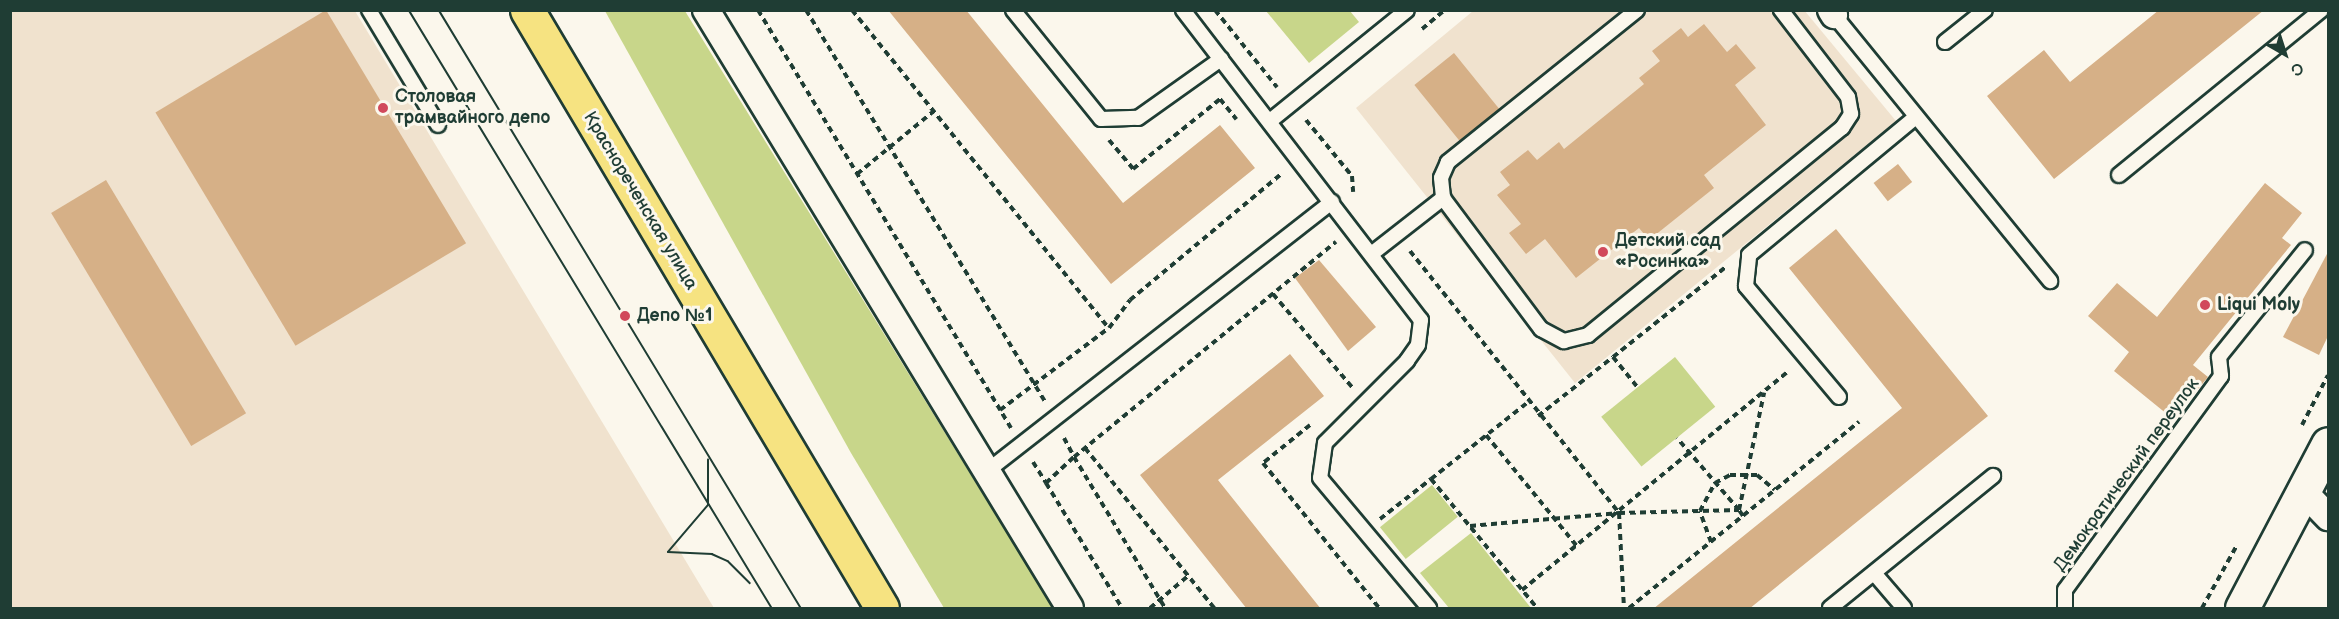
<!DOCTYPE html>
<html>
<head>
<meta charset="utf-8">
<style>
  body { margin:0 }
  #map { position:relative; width:2339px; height:619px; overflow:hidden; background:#fbf7ec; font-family:"Balsamiq Sans",sans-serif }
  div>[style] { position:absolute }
  .built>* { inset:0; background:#f0e2ce }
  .green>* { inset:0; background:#c8d68a; transform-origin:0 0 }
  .building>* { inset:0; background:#d6b087; transform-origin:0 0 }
  .path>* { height:4px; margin-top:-2px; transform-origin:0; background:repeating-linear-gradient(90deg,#1f3d34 0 6px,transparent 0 10.5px) }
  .roads { filter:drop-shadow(2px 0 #1f3d34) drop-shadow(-2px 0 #1f3d34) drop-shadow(0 2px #1f3d34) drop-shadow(0 -2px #1f3d34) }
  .lane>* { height:14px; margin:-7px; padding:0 7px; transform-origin:7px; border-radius:7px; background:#fbf7ec }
  .street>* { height:26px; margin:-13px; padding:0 13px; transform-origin:13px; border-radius:13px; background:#fbf7ec }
  .secondary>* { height:33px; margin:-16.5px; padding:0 16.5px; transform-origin:16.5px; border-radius:16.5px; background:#fbf7ec }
  .primary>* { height:33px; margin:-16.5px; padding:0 16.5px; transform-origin:16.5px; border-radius:16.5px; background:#f6e381 }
  .tram>* { height:1.5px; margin:-0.75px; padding:0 0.75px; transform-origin:0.75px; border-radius:0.75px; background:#1f3d34 }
  .dots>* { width:16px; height:16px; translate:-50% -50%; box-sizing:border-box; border:3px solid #fbf7ec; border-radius:50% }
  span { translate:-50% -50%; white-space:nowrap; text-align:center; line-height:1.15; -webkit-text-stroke:6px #fbf7ec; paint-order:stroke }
  .poi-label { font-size:18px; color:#1f3d34; font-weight:700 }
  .left { translate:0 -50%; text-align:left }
  .street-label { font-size:18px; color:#1f3d34 }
  .frame { position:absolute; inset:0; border:12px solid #1f3d34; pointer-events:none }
  .north { position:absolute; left:2255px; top:24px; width:60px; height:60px; -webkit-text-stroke:4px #fbf7ec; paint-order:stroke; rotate:141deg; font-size:16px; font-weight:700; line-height:24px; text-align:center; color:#1f3d34 }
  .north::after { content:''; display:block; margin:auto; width:21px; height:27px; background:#1f3d34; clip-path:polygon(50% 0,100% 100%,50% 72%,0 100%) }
</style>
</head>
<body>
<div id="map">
  <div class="built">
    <i style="clip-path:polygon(1804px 10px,1896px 121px,1575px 383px,1356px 108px,1473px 11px)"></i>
    <i style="clip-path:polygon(10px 11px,355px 11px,714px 608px,11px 608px)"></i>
  </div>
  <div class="green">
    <i style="clip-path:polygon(605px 11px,685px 11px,1053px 608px,944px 608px,851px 453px)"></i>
    <i style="clip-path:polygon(1266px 11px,1350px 11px,1359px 22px,1309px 63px)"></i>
    <i style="left:1675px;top:357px;width:64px;height:95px;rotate:51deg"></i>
    <i style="left:1432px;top:485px;width:41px;height:67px;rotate:51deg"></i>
    <i style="clip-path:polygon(1471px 533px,1531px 608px,1449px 608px,1420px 573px)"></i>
  </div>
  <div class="building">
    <i style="left:326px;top:10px;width:272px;height:199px;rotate:59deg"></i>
    <i style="clip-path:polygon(888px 10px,966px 10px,1123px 203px,1220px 125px,1255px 168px,1111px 284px)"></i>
    <i style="clip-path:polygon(2159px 10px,2264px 10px,2054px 179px,1987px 96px,2044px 50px,2070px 82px)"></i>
    <i style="clip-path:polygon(1704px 24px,1727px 52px,1736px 44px,1756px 68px,1735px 85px,1766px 125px,1704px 175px,1714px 188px,1649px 240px,1639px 228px,1576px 278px,1545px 239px,1526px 254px,1509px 233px,1521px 224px,1497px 195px,1510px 185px,1500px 172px,1528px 150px,1537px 160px,1559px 142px,1564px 149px,1644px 84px,1639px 78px,1660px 61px,1652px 51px,1681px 28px,1688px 37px)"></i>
    <i style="left:1454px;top:53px;width:72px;height:51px;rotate:51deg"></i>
    <i style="left:1898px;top:164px;width:23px;height:31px;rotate:52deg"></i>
    <i style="left:106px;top:180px;width:272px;height:64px;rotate:59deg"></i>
    <i style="clip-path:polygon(2265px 183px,2302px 213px,2282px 238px,2291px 245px,2193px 365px,2208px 377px,2173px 419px,2114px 371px,2129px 352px,2088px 316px,2117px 283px,2157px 317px)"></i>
    <i style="clip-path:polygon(1836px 229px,1988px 416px,1749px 609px,1653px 609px,1902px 408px,1789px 268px)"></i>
    <i style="clip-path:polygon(2328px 252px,2328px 336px,2319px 355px,2283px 337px)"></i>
    <i style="clip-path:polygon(1319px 260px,1376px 327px,1348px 351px,1295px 278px)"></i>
    <i style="clip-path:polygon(1290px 354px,1324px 396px,1218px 480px,1321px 609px,1247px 609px,1140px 475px)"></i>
  </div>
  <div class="path">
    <i style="left:758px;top:10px;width:468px;rotate:58.8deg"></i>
    <i style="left:806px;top:10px;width:459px;rotate:58.6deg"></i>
    <i style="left:852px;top:10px;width:409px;rotate:51.1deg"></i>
    <i style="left:1215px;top:10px;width:99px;rotate:51.2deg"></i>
    <i style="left:1422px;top:29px;width:30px;rotate:-40deg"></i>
    <i style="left:1306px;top:120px;width:72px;rotate:50.6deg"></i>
    <i style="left:1352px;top:176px;width:16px;rotate:86deg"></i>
    <i style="left:1109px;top:140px;width:38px;rotate:50deg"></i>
    <i style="left:1133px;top:169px;width:112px;rotate:-38.8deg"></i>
    <i style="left:1220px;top:99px;width:26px;rotate:51deg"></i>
    <i style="left:857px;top:174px;width:99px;rotate:-39.3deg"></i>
    <i style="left:1410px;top:251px;width:335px;rotate:51.4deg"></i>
    <i style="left:1619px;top:513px;width:95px;rotate:87deg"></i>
    <i style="left:1273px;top:294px;width:122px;rotate:49.7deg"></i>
    <i style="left:1613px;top:357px;width:146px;rotate:-38.6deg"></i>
    <i style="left:1538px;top:416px;width:95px;rotate:-38.2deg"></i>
    <i style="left:1613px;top:357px;width:38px;rotate:51deg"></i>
    <i style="left:1310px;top:425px;width:60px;rotate:141deg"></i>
    <i style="left:1263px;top:463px;width:186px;rotate:51.3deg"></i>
    <i style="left:2302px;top:425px;width:56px;rotate:-62.5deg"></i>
    <i style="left:1011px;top:428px;width:21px;rotate:-121deg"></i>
    <i style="left:1000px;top:410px;width:136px;rotate:-37deg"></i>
    <i style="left:1109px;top:328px;width:35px;rotate:-53deg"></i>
    <i style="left:1130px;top:300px;width:197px;rotate:-39.8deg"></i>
    <i style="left:1486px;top:435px;width:144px;rotate:50.7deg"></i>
    <i style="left:1064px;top:438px;width:21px;rotate:62deg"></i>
    <i style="left:1074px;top:457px;width:339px;rotate:-39.4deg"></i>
    <i style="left:1085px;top:448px;width:206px;rotate:51.1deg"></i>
    <i style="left:1033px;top:462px;width:25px;rotate:58deg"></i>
    <i style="left:1046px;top:483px;width:38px;rotate:-43deg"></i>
    <i style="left:1074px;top:457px;width:176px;rotate:58.9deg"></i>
    <i style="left:1431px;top:479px;width:122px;rotate:-38.4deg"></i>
    <i style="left:1046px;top:483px;width:146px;rotate:58.7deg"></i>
    <i style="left:1743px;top:516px;width:7px;rotate:-124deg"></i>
    <i style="left:1739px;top:510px;width:120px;rotate:-77.9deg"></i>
    <i style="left:1380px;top:519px;width:65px;rotate:-38.1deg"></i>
    <i style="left:1431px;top:479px;width:167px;rotate:50.6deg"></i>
    <i style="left:1470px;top:526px;width:150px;rotate:-5deg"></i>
    <i style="left:1619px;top:513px;width:120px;rotate:-1.4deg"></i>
    <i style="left:1739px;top:510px;width:95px;rotate:-130.7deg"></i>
    <i style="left:1711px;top:542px;width:33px;rotate:-110deg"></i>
    <i style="left:1700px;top:511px;width:32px;rotate:-62deg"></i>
    <i style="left:1715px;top:483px;width:17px;rotate:-28deg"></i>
    <i style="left:1730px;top:475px;width:27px"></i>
    <i style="left:1757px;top:475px;width:23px;rotate:40deg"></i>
    <i style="left:1522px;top:590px;width:345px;rotate:-39.4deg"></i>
    <i style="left:1150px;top:608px;width:50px;rotate:-40.1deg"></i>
    <i style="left:1629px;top:608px;width:296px;rotate:-39deg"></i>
    <i style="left:2202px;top:608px;width:70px;rotate:-60.9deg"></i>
  </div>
  <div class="roads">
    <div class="lane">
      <i style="left:369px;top:10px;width:134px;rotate:59deg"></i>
      <i style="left:1013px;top:10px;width:140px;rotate:51.1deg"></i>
      <i style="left:1101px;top:119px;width:37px;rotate:-2deg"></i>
      <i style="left:1138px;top:118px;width:102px;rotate:-35.4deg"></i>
      <i style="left:1183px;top:10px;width:391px;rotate:52.5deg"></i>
      <i style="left:1421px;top:320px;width:25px;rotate:97deg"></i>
      <i style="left:1418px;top:345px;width:19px;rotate:125deg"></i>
      <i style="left:1407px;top:361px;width:116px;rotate:135deg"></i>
      <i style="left:1325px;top:443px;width:35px;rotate:98deg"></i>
      <i style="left:1320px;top:478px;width:170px;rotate:50deg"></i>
      <i style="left:1637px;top:10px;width:243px;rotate:141.2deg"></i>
      <i style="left:1448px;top:162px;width:17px;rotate:114deg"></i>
      <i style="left:1441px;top:178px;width:20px;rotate:84deg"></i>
      <i style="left:1443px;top:198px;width:164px;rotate:53.2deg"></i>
      <i style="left:1541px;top:329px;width:26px;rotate:28deg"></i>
      <i style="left:1564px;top:341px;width:25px;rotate:-14deg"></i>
      <i style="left:1588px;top:335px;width:328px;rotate:-39.2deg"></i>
      <i style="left:1842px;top:128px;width:17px;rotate:-57deg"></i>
      <i style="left:1851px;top:114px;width:17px;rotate:-100deg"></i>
      <i style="left:1848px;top:97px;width:110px;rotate:-127.6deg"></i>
      <i style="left:1839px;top:11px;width:6px;rotate:141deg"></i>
      <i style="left:1834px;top:15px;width:343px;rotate:50.9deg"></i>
      <i style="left:1945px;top:42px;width:51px;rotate:-38.7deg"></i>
      <i style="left:1270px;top:121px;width:176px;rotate:-39deg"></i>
      <i style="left:2119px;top:175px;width:261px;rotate:-39.2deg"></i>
      <i style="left:1374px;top:252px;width:88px;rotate:-38deg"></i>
      <i style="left:1839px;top:397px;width:145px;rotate:-130deg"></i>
      <i style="left:1746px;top:286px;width:31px;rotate:-84deg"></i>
      <i style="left:1749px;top:255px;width:217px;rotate:-39.6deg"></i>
      <i style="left:986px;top:472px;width:439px;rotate:-38deg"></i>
      <i style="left:1874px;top:573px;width:46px;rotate:49.4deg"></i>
      <i style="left:1830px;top:608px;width:210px;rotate:-39deg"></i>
      <i style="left:2065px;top:608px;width:18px;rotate:-90deg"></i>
      <i style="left:2065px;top:590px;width:265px;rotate:-53.9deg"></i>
      <i style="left:2221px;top:376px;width:19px;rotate:-96deg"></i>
      <i style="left:2219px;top:357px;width:137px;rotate:-51.2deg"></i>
    </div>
    <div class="street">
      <i style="left:706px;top:10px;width:700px;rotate:58.67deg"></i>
      <i style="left:1831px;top:10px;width:6px;rotate:59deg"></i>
      <i style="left:2304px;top:492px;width:35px;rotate:46deg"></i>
    </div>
    <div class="secondary">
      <i style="left:2242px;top:608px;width:185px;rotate:-62.3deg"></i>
    </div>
    <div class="primary">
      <i style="left:527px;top:10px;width:695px;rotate:59.3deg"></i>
    </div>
  </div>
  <div class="tram">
    <i style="left:409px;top:10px;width:700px;rotate:58.74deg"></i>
    <i style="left:439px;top:10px;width:699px;rotate:58.81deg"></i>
    <i style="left:668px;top:552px;width:62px;rotate:-49.6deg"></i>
    <i style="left:708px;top:505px;width:45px;rotate:-90deg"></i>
    <i style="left:668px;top:552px;width:44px;rotate:2.6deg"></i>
    <i style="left:712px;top:554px;width:17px;rotate:24deg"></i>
    <i style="left:728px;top:561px;width:31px;rotate:45deg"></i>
  </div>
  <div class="dots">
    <i style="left:383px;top:108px;background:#d1495b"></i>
    <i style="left:1603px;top:252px;background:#d1495b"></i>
    <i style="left:2205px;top:305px;background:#d1495b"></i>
    <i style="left:625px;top:316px;background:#d1495b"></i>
  </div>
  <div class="poi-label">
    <span class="left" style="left:395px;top:108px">Столовая<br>трамвайного депо</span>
    <span class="left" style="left:1615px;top:252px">Детский сад<br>«Росинка»</span>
    <span class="left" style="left:2217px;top:305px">Liqui Moly</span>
    <span class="left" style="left:637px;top:316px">Депо №1</span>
  </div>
  <div class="street-label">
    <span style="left:640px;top:201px;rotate:59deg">Краснореченская улица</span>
    <span style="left:2127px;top:475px;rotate:-54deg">Демократический переулок</span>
  </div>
  <div class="frame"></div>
  <div class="north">С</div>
</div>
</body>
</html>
